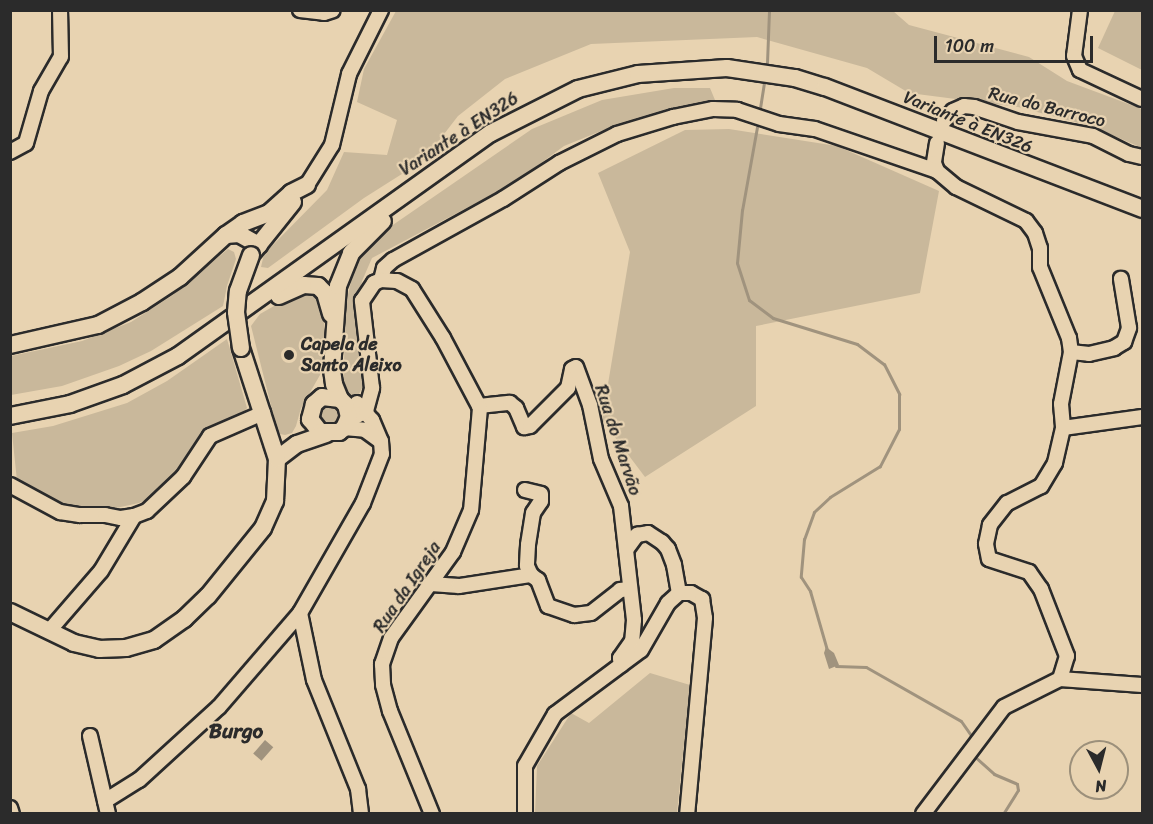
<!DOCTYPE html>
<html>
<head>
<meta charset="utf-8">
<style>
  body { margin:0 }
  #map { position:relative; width:1153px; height:824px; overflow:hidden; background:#e8d3b1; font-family:Sriracha,sans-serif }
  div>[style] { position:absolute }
  .green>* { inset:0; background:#c9b89b }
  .water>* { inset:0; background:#a0937e; transform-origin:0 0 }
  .stream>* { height:3px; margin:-1.5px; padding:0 1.5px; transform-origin:1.5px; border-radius:1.5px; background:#a0937e }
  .roads { filter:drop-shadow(2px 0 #2b2b2b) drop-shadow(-2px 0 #2b2b2b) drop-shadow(0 2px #2b2b2b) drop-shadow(0 -2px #2b2b2b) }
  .minor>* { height:14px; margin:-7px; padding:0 7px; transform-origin:7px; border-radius:7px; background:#e8d3b1 }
  .major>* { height:16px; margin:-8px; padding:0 8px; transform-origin:8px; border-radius:8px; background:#e8d3b1 }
  .bridges { filter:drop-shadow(2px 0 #2b2b2b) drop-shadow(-2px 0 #2b2b2b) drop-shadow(0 2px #2b2b2b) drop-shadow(0 -2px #2b2b2b) }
  .major-bridge>* { height:16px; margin:-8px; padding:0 8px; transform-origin:8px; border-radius:8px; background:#e8d3b1 }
  .dots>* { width:16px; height:16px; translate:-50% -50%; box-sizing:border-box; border:3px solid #e8d3b1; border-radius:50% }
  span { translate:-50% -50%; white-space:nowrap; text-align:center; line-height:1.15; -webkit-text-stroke:4.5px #e8d3b1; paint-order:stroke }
  .street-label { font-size:18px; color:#2b2b2b }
  .poi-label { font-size:18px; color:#2b2b2b; font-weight:700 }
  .left { translate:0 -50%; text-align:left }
  .quarter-label { font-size:21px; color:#2b2b2b; font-weight:700 }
  .frame { position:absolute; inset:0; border:12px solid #2b2b2b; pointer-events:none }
  .north { position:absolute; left:1069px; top:740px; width:60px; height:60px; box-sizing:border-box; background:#e8d3b1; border:2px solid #9c907b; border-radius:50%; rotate:173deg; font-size:16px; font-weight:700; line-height:24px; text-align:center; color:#2b2b2b }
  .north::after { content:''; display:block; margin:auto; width:21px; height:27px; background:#2b2b2b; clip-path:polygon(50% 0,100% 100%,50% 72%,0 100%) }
  .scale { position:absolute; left:934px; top:36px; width:159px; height:27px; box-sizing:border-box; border:3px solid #2b2b2b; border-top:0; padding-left:8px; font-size:18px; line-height:21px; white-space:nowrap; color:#2b2b2b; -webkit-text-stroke:4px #e8d3b1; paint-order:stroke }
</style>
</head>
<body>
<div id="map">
  <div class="green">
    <i style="clip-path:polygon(396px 11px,893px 11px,909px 25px,1029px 57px,1067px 81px,1142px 109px,1142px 148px,1094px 127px,1018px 107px,909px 93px,867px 68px,757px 37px,591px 44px,505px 79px,458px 116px,424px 160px,364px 198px,268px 268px,261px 267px,264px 254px,327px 190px,344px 152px,387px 155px,397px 120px,357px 102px,364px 69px)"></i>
    <i style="clip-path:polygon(1115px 11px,1142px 11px,1142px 70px,1098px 48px)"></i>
    <i style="clip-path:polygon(674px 88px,710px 88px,715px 100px,664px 111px,611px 127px,564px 146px,514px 183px,372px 258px,362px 281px,358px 303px,364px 384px,359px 394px,350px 397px,343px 392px,346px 303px,351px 282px,356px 264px,387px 229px,532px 129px,602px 100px)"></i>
    <i style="clip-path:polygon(729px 129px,837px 146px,939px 191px,920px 293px,756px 326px,756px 406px,645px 477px,602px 420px,630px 252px,598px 173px,685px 130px)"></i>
    <i style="clip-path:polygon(228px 249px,234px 252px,236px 259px,227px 286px,223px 306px,151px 351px,119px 366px,62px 386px,11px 395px,11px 356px,82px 341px,131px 322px,173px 295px)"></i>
    <i style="clip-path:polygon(312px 290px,320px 296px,324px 311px,325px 354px,320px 375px,301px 408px,296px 426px,292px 433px,285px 435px,280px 434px,277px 429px,251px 326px,260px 314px,295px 294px)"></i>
    <i style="clip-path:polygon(227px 339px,247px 408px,242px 414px,208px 430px,193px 446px,177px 472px,152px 497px,139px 503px,116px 508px,71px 508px,49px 500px,17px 481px,12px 433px,53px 426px,127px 403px,167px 381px)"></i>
    <i style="clip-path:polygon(333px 403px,342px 412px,340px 424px,324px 428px,317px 413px,321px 406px)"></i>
    <i style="clip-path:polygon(650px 673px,690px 685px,677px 813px,535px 813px,537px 766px,571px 713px,589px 723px)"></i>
  </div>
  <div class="water">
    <i style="clip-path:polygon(826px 647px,834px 653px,839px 665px,829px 669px,824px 653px)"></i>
    <i style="left:265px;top:740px;width:11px;height:18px;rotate:41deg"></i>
  </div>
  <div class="stream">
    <i style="left:767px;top:63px;width:53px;rotate:-87.8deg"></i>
    <i style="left:760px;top:108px;width:26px;rotate:-81deg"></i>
    <i style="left:757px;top:127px;width:84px;rotate:100.2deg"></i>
    <i style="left:742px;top:210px;width:53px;rotate:95.4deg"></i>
    <i style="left:737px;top:263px;width:39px;rotate:72deg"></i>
    <i style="left:749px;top:300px;width:30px;rotate:37deg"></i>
    <i style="left:773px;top:318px;width:88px;rotate:17.2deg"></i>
    <i style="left:857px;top:344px;width:34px;rotate:37deg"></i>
    <i style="left:884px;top:364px;width:34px;rotate:63deg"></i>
    <i style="left:899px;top:394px;width:35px;rotate:90deg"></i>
    <i style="left:899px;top:429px;width:42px;rotate:117.2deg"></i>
    <i style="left:880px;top:466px;width:59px;rotate:148.2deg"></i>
    <i style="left:830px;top:497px;width:22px;rotate:137deg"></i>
    <i style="left:814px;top:512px;width:29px;rotate:110deg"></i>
    <i style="left:804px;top:539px;width:38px;rotate:95deg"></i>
    <i style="left:801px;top:577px;width:17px;rotate:57deg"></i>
    <i style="left:810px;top:591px;width:61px;rotate:73.9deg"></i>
    <i style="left:836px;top:666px;width:30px;rotate:2deg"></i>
    <i style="left:866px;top:667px;width:109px;rotate:29.6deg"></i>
    <i style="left:961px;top:721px;width:19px;rotate:55deg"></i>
    <i style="left:973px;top:755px;width:28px;rotate:42deg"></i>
    <i style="left:994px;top:774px;width:25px;rotate:23deg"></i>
    <i style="left:1017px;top:784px;width:6px;rotate:81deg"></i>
    <i style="left:1018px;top:790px;width:28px;rotate:122deg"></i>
  </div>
  <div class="roads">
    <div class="minor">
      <i style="left:300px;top:10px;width:24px;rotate:7deg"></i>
      <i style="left:324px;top:13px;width:9px;rotate:-18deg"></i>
      <i style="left:1080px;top:10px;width:46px;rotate:97.4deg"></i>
      <i style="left:1074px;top:56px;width:15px;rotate:67deg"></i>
      <i style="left:1080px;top:70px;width:68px;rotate:25.1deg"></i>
      <i style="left:944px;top:121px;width:13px;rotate:-48deg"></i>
      <i style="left:953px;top:111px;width:12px;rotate:-24deg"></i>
      <i style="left:964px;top:106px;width:10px;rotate:6deg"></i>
      <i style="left:974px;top:107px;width:46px;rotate:18.8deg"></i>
      <i style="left:1018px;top:122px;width:76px;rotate:10.6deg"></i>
      <i style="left:1093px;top:136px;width:40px;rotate:26.6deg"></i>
      <i style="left:1129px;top:154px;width:13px;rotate:13deg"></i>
      <i style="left:937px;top:143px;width:20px;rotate:99deg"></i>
      <i style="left:934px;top:163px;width:9px;rotate:69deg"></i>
      <i style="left:937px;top:171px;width:25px;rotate:40deg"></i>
      <i style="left:956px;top:187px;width:78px;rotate:25.9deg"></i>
      <i style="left:1026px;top:221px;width:15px;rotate:53deg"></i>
      <i style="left:1035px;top:233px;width:16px;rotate:72deg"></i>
      <i style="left:1040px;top:248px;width:19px;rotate:90deg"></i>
      <i style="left:1040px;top:267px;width:77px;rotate:67.8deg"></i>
      <i style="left:1069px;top:338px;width:14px;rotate:82deg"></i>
      <i style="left:1071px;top:352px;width:53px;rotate:100.9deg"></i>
      <i style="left:1061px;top:404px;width:24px;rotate:85deg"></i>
      <i style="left:1063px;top:428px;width:36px;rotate:103deg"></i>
      <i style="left:1055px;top:463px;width:27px;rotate:121deg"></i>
      <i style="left:1041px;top:486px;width:38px;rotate:153deg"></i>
      <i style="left:1007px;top:503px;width:28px;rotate:128deg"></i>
      <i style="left:990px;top:525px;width:19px;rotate:102deg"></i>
      <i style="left:986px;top:544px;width:15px;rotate:79deg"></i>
      <i style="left:989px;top:559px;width:42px;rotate:18deg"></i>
      <i style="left:1029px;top:572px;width:21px;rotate:55deg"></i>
      <i style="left:1041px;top:589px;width:72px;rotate:68.8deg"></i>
      <i style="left:1067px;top:656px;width:24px;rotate:107deg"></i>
      <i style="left:10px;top:152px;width:18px;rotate:-29deg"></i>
      <i style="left:26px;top:143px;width:54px;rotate:-73.9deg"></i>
      <i style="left:41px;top:91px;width:39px;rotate:-60deg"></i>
      <i style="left:61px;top:57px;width:47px;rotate:-91.2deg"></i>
      <i style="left:307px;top:185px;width:47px;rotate:-58deg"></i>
      <i style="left:332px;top:145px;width:73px;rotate:-76.5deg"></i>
      <i style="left:349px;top:74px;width:72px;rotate:-63.4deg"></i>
      <i style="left:381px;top:280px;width:12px;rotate:-76deg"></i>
      <i style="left:384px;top:268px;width:12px;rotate:-42deg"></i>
      <i style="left:393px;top:260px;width:126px;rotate:-29deg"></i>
      <i style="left:503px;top:199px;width:67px;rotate:-32.7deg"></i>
      <i style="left:559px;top:163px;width:65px;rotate:-26.6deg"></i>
      <i style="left:617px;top:134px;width:59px;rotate:-16.9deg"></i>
      <i style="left:673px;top:117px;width:41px;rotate:-11.3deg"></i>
      <i style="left:713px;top:109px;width:24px;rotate:2deg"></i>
      <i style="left:737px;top:110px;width:44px;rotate:18.4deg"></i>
      <i style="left:779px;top:124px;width:36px;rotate:8deg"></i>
      <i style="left:815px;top:129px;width:129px;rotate:19deg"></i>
      <i style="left:1071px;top:352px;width:18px;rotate:6deg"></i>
      <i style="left:1089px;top:354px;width:26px;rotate:-13deg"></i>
      <i style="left:1114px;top:348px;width:12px;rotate:-31deg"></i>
      <i style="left:1124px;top:342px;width:15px;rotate:-70deg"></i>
      <i style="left:1129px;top:328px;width:50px;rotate:-99.3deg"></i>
      <i style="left:357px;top:403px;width:23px;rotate:49deg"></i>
      <i style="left:372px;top:420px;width:23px;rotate:67deg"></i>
      <i style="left:381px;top:441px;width:13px;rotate:86deg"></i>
      <i style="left:382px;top:454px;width:53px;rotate:111.2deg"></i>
      <i style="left:363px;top:503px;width:127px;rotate:119.8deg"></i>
      <i style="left:300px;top:613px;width:68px;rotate:78.2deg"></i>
      <i style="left:314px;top:680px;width:118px;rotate:68deg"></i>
      <i style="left:358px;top:789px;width:25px;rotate:83deg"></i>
      <i style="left:479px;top:406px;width:31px;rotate:-6deg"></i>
      <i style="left:510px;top:403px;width:8px;rotate:40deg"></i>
      <i style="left:516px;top:408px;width:21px;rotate:67deg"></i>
      <i style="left:524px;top:427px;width:6px;rotate:-9deg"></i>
      <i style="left:530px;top:426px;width:54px;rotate:-45deg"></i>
      <i style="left:568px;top:388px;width:19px;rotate:-78deg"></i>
      <i style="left:572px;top:369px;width:4px;rotate:-27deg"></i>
      <i style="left:576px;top:367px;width:40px;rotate:69.8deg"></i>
      <i style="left:590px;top:405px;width:55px;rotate:78.5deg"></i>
      <i style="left:601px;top:459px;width:51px;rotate:66.9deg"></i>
      <i style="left:621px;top:506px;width:115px;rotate:83.5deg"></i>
      <i style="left:634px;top:620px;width:21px;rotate:95deg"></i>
      <i style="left:632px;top:641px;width:21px;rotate:125deg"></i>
      <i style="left:620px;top:658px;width:7px;rotate:82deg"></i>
      <i style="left:348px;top:421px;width:21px;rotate:-29deg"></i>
      <i style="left:366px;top:411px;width:24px;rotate:-75deg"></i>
      <i style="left:372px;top:388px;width:88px;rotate:-96.6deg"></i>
      <i style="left:362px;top:301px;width:22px;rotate:-56deg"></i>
      <i style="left:374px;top:283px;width:8px;rotate:-23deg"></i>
      <i style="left:381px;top:280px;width:16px;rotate:4deg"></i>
      <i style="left:397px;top:281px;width:17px;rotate:28deg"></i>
      <i style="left:412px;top:289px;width:58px;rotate:57.7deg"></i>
      <i style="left:443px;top:338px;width:79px;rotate:62.1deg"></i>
      <i style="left:480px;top:408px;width:102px;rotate:95deg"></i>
      <i style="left:471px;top:510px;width:46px;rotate:113.2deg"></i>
      <i style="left:453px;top:552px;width:106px;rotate:125.8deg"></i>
      <i style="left:391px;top:638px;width:28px;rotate:109deg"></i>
      <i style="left:382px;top:664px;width:21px;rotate:87deg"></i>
      <i style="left:383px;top:685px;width:27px;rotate:75deg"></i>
      <i style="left:390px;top:711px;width:111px;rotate:67.8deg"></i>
      <i style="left:344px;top:428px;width:21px;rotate:5deg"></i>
      <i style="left:365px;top:430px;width:17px;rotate:36deg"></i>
      <i style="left:1063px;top:428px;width:80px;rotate:-7.9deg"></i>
      <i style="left:10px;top:485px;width:57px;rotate:28.4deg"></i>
      <i style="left:60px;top:512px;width:20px;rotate:9deg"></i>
      <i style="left:80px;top:515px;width:25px"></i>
      <i style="left:105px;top:515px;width:16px;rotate:11deg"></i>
      <i style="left:121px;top:518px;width:13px;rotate:-9deg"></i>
      <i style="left:134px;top:516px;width:14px;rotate:-21deg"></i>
      <i style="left:147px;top:511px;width:50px;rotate:-43.4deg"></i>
      <i style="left:183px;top:477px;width:49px;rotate:-56.6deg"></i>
      <i style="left:210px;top:436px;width:58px;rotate:-23.5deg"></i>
      <i style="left:525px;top:490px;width:16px;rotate:14deg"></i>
      <i style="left:541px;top:494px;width:7px;rotate:90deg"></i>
      <i style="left:541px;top:501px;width:14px;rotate:124deg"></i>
      <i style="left:533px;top:513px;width:32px;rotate:99deg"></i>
      <i style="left:528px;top:545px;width:21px;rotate:93deg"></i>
      <i style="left:527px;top:566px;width:10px;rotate:66deg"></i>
      <i style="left:626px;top:550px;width:19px;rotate:-54deg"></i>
      <i style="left:637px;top:535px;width:11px;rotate:-10deg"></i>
      <i style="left:648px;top:533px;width:17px;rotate:33deg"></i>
      <i style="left:662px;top:542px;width:9px;rotate:49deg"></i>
      <i style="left:668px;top:549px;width:17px;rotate:69deg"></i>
      <i style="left:674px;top:565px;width:28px;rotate:80deg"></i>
      <i style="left:531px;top:575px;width:9px;rotate:36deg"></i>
      <i style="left:538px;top:580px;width:28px;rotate:69deg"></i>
      <i style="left:548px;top:606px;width:28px;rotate:19deg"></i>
      <i style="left:574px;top:615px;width:17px;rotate:-7deg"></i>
      <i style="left:591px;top:613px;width:37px;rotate:-38deg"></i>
      <i style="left:620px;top:590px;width:9px;rotate:-6deg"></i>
      <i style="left:431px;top:584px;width:28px;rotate:4deg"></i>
      <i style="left:459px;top:586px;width:73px;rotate:-8.7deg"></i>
      <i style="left:49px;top:631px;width:79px;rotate:-49.1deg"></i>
      <i style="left:101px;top:571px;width:64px;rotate:-59deg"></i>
      <i style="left:90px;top:736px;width:80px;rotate:77deg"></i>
      <i style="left:105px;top:801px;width:40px;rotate:-32deg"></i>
      <i style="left:139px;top:780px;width:108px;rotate:-42.4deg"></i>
      <i style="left:219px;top:707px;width:124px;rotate:-49.2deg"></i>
      <i style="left:10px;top:808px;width:6px;rotate:72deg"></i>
      <i style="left:525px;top:814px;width:48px;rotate:-90deg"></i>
      <i style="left:525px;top:766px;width:60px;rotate:-60deg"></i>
      <i style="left:555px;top:714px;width:107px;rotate:-36.7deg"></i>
      <i style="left:641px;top:650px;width:54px;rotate:-60.1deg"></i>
      <i style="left:668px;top:603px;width:15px;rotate:-42deg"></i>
      <i style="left:679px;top:593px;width:12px"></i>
      <i style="left:691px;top:593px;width:13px;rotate:29deg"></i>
      <i style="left:702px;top:599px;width:19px;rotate:81deg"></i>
      <i style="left:705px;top:618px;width:197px;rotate:95.2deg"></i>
      <i style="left:923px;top:814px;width:134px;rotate:-52.9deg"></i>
      <i style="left:1004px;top:707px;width:63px;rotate:-26.6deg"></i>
      <i style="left:1060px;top:679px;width:82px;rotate:4.2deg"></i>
    </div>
    <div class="major">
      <i style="left:226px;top:235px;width:21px;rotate:-35deg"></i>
      <i style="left:243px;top:223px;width:28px;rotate:-21deg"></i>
      <i style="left:269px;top:213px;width:30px;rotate:-42deg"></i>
      <i style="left:291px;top:193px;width:18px;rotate:-27deg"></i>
      <i style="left:253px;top:252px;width:64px;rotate:-51.3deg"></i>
      <i style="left:279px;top:296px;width:27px;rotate:-24deg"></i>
      <i style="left:304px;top:285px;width:14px;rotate:4deg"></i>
      <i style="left:318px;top:286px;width:10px;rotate:45deg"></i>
      <i style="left:325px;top:293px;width:22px;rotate:74deg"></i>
      <i style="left:10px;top:345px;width:90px;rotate:-12.8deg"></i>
      <i style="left:98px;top:325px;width:50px;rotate:-27.6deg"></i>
      <i style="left:142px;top:302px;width:45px;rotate:-33.3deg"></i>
      <i style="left:180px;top:277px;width:62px;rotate:-42.4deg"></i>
      <i style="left:226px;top:235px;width:13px;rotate:-4deg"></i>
      <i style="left:239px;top:234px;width:23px;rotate:29deg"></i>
      <i style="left:340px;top:399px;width:18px;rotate:-174deg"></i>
      <i style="left:322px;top:397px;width:11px;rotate:139deg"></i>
      <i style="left:314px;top:404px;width:16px;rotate:105deg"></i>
      <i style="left:310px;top:419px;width:16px;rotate:52deg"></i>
      <i style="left:320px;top:432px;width:19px"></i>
      <i style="left:339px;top:432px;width:6px;rotate:-39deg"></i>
      <i style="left:344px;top:428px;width:12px;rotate:-66deg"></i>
      <i style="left:349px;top:417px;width:12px;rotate:-104deg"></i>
      <i style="left:346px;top:405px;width:8px;rotate:-135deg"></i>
      <i style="left:340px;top:399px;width:16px;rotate:-112deg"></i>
      <i style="left:334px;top:384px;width:15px;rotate:-98deg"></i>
      <i style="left:332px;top:369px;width:83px;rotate:-85.9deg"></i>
      <i style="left:338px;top:286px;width:35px;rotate:-68deg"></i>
      <i style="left:351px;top:253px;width:45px;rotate:-45deg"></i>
      <i style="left:10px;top:416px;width:61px;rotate:-11.3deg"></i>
      <i style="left:70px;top:404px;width:56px;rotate:-19.7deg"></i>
      <i style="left:123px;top:385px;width:62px;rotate:-27.8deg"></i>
      <i style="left:178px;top:356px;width:384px;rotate:-35.5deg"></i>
      <i style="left:491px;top:133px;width:97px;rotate:-26.8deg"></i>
      <i style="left:578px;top:89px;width:62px;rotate:-14deg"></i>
      <i style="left:638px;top:74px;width:89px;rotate:-3.9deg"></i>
      <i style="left:727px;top:68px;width:69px;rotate:8.4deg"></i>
      <i style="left:795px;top:78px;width:31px;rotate:17deg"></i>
      <i style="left:825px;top:87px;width:340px;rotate:21deg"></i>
      <i style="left:277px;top:459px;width:25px;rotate:-37deg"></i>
      <i style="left:297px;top:444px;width:31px;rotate:-19deg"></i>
      <i style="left:10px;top:612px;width:71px;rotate:25.8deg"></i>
      <i style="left:74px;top:643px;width:26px;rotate:13deg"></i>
      <i style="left:99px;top:649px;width:27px;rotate:-2deg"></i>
      <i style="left:126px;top:648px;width:29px;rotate:-16deg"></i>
      <i style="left:154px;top:640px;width:37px;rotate:-35deg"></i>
      <i style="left:184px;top:619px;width:33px;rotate:-44deg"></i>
      <i style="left:208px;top:596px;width:87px;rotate:-51deg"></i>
      <i style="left:263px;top:528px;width:30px;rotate:-66deg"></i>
      <i style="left:275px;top:501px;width:42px;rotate:-87.3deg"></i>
      <i style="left:277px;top:459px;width:117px;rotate:-108deg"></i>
    </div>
  </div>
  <div class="bridges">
    <div class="major-bridge">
      <i style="left:241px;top:348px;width:36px;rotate:-98deg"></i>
      <i style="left:236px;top:312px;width:21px;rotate:-85deg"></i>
      <i style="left:238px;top:291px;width:38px;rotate:-70deg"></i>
    </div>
  </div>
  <div class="dots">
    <i style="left:289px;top:355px;background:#2b2b2b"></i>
  </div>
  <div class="street-label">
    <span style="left:1047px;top:107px;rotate:14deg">Rua do Barroco</span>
    <span style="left:968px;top:122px;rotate:22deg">Variante à EN326</span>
    <span style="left:459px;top:134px;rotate:-33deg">Variante à EN326</span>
    <span style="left:618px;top:440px;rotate:72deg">Rua do Marvão</span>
    <span style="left:407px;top:587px;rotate:-56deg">Rua da Igreja</span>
  </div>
  <div class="poi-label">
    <span class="left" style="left:301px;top:355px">Capela de<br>Santo Aleixo</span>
  </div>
  <div class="quarter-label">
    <span style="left:236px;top:731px">Burgo</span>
  </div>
  <div class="frame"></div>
  <div class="north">N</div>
  <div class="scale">100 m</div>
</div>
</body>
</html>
